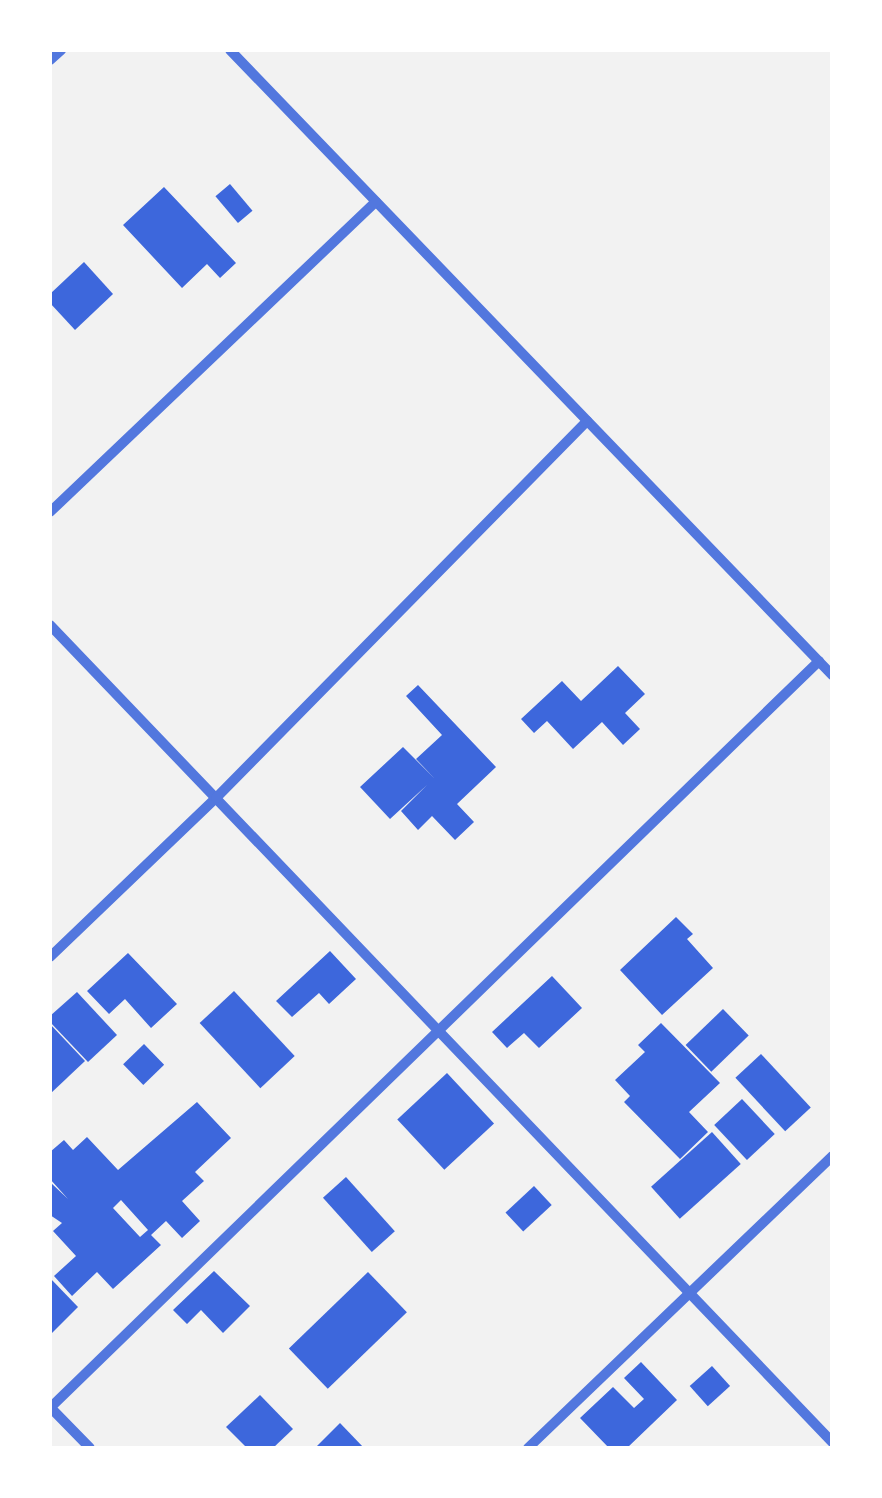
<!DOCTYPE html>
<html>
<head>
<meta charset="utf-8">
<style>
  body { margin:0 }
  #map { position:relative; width:882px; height:1498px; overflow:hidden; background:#f2f2f2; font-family:Jost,sans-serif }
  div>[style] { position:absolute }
  .building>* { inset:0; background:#3d67dc; transform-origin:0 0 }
  .minor>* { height:10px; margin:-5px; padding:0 5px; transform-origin:5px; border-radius:5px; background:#5277de }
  span { translate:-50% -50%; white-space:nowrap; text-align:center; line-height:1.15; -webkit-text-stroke:8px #fff; paint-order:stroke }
  .frame { position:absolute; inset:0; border:52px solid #fff; pointer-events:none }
</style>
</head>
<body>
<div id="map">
  <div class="building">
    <i style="left:230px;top:184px;width:35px;height:19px;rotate:50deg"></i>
    <i style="clip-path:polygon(164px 187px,236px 263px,220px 278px,207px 264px,182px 288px,123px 225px)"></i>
    <i style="clip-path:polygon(84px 262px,113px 294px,75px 330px,50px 303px,50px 294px)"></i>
    <i style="clip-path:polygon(618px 666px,645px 694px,625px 713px,640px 729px,623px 745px,602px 722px,573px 749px,547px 721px,534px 733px,521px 719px,562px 681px,581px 701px)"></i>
    <i style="clip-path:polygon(418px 685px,496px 767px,457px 804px,474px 822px,455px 840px,432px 816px,418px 830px,401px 811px,427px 785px,390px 819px,360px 787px,403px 747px,435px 779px,416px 759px,442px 735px,406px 696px)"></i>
    <i style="clip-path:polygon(676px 917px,693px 934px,687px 939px,713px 968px,662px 1015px,620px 970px)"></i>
    <i style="clip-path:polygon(330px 951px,356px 979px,329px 1004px,319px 993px,292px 1017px,276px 1001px)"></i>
    <i style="clip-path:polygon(128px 953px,177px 1004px,151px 1028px,125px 999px,109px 1014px,87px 991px)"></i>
    <i style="clip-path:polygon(552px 976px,582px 1008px,539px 1048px,524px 1033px,507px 1048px,492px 1032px)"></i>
    <i style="left:234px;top:991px;width:89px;height:47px;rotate:47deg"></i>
    <i style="clip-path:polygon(77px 992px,117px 1035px,88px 1062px,50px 1022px,50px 1016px)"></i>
    <i style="left:723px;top:1009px;width:37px;height:52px;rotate:46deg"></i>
    <i style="clip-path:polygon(661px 1023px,720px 1083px,689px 1112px,708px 1132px,680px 1159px,624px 1102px,630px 1096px,615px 1080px,645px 1052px,638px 1045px)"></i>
    <i style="clip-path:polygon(50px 1024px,85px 1061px,50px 1094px)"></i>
    <i style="left:144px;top:1044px;width:29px;height:29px;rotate:46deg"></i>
    <i style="left:761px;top:1054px;width:73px;height:35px;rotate:47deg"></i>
    <i style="left:447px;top:1073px;width:69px;height:68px;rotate:47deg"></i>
    <i style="left:742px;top:1099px;width:48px;height:38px;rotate:47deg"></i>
    <i style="clip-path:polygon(evenodd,197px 1102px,231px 1138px,195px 1172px,204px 1181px,182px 1201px,200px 1221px,182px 1238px,166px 1221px,151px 1235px,161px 1245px,113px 1289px,97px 1272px,72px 1296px,54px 1276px,76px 1256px,53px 1231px,62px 1223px,50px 1215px,50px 1182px,68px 1199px,50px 1179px,50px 1152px,64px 1140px,73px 1150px,87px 1137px,118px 1170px,197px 1102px,121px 1200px,148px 1230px,140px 1237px,113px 1208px,121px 1200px)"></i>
    <i style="left:712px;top:1132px;width:43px;height:82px;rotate:48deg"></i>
    <i style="left:346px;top:1177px;width:73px;height:31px;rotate:48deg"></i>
    <i style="left:534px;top:1186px;width:26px;height:39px;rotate:47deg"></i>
    <i style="clip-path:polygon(214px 1271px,250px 1306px,223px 1333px,201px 1310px,187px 1324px,173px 1310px)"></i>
    <i style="left:368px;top:1272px;width:56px;height:110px;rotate:46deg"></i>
    <i style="clip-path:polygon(50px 1278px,78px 1307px,50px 1335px)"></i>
    <i style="clip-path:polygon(641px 1362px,677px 1400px,627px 1448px,609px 1448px,580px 1418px,613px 1387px,634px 1408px,644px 1399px,624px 1378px)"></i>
    <i style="left:712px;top:1366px;width:27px;height:30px;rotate:48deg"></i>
    <i style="clip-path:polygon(260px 1395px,293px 1429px,273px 1448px,247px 1448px,226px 1427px)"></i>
    <i style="clip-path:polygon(340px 1423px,364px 1448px,315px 1448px)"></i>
  </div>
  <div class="minor">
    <i style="left:230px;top:50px;width:868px;rotate:46.07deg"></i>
    <i style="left:50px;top:60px;width:15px;rotate:-42deg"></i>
    <i style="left:50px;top:512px;width:450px;rotate:-43.6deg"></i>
    <i style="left:50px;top:625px;width:1131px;rotate:46.25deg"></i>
    <i style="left:50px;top:957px;width:230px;rotate:-43.8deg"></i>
    <i style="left:216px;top:798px;width:529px;rotate:-45.46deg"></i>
    <i style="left:50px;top:1407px;width:57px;rotate:45.7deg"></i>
    <i style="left:50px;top:1408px;width:1072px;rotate:-44.17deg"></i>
    <i style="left:528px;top:1448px;width:422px;rotate:-43.8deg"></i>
  </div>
  <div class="frame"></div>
</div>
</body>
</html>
